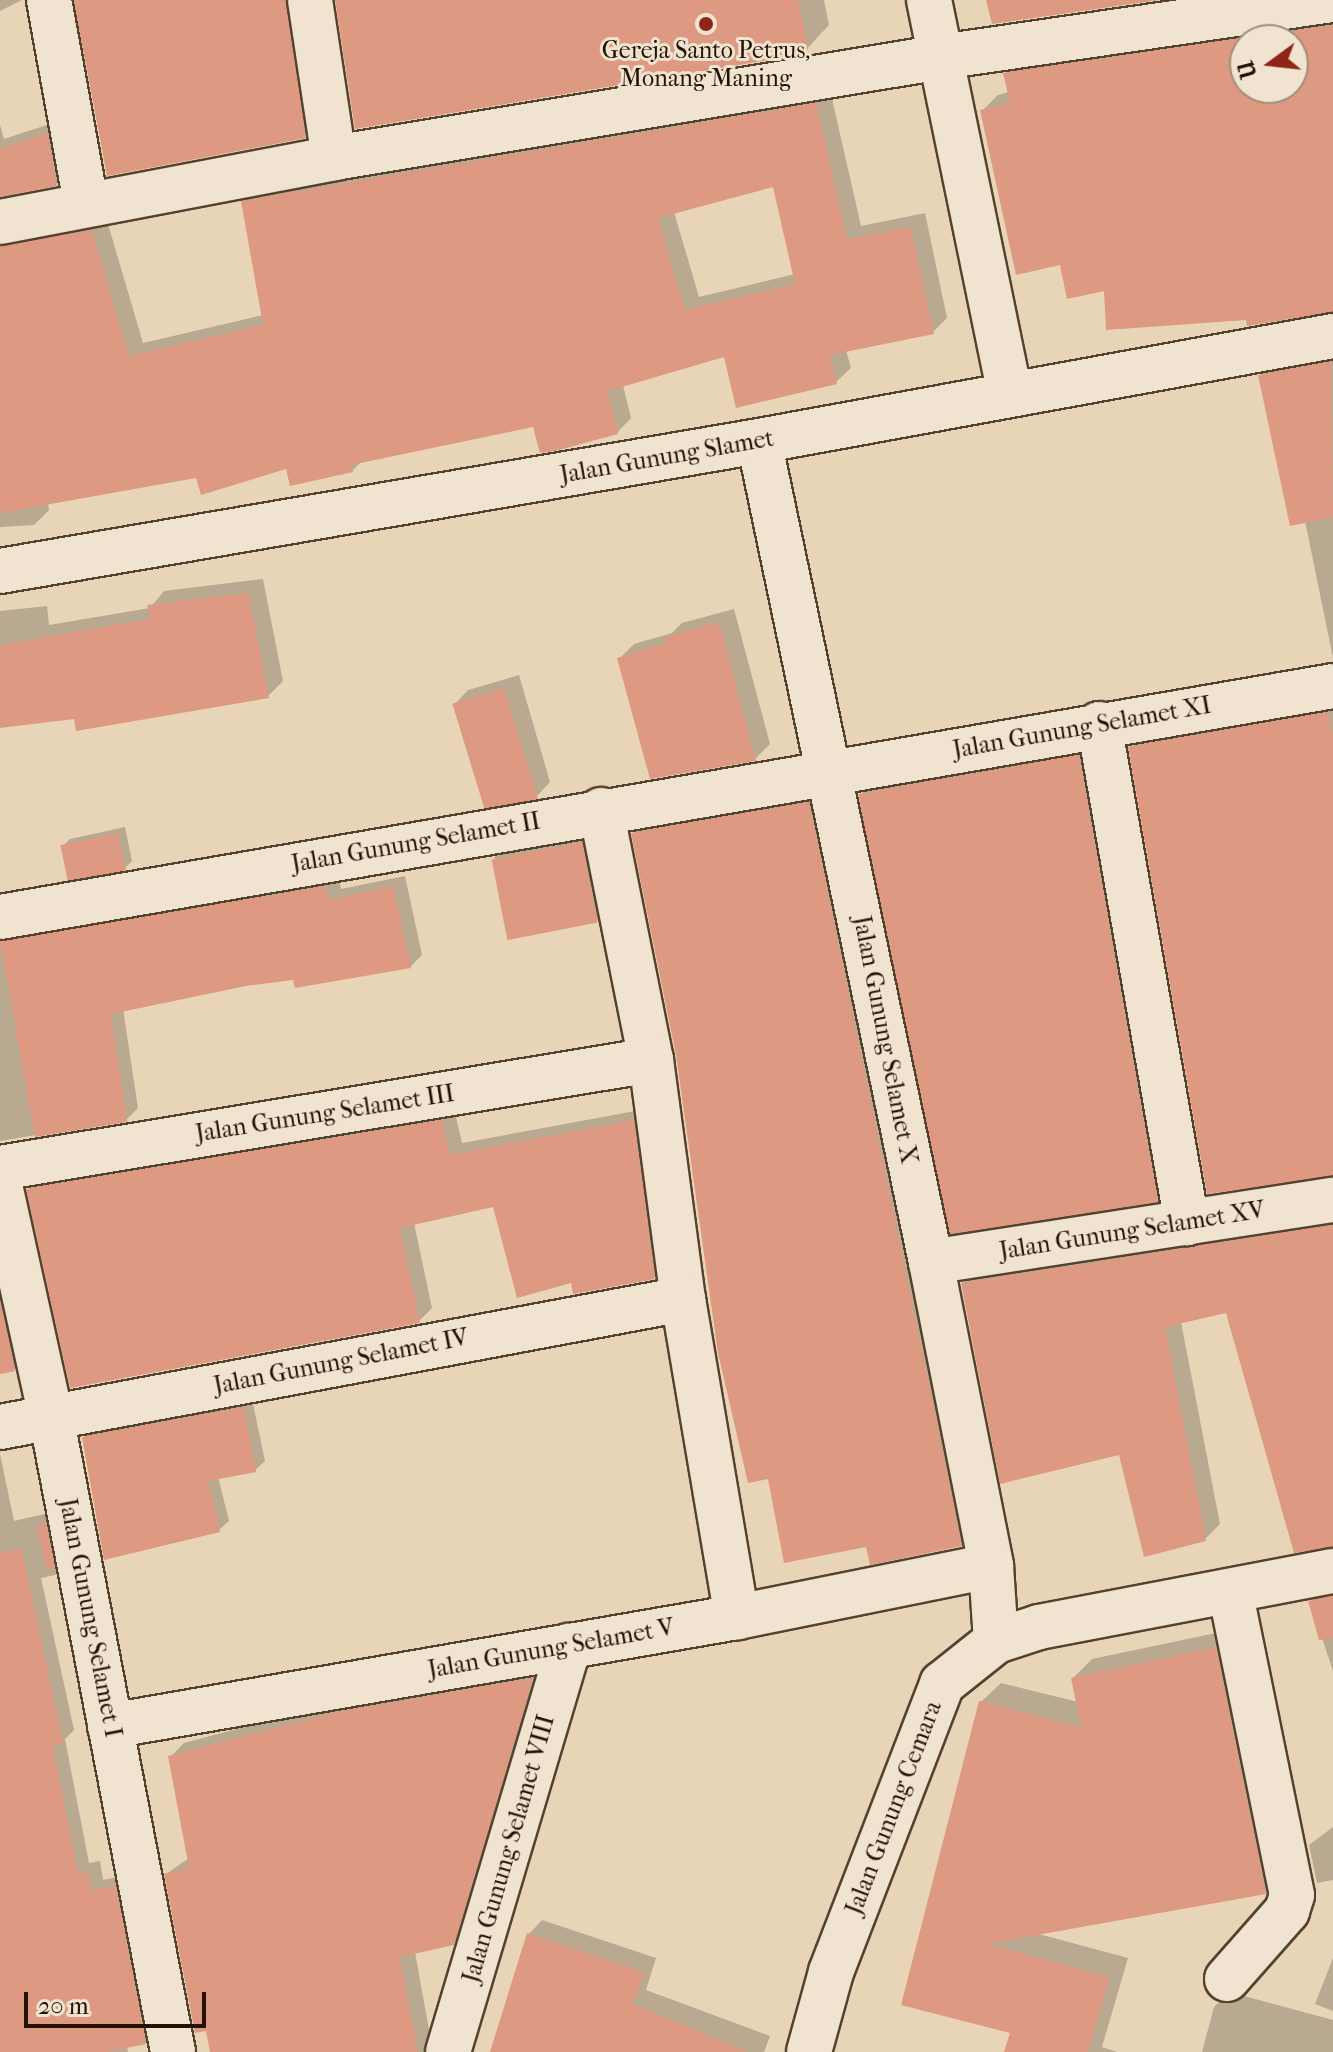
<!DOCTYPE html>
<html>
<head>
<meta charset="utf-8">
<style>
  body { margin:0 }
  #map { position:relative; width:1333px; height:2052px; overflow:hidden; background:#e8d4b6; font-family:"IM FELL French Canon",serif }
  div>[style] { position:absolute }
  .shadow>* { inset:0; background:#0003 }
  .building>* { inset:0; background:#dd9981; transform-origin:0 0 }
  .roads { filter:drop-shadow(2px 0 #55422e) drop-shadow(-2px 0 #55422e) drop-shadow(0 2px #55422e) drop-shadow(0 -2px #55422e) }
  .street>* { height:44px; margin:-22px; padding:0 22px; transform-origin:22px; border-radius:22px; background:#f0e3d0 }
  .dots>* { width:22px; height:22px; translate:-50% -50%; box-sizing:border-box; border:4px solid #f0e3d0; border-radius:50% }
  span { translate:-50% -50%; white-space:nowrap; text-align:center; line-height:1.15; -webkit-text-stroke:6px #f0e3d0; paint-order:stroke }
  .poi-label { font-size:24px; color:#241101 }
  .street-label { font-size:24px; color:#241101 }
  .north { position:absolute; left:1229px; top:24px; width:80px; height:80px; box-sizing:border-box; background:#f0e3d0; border:2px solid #9e8f7d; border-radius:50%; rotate:255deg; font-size:22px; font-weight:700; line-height:32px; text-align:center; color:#241101 }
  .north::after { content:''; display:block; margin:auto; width:28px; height:36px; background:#8f2418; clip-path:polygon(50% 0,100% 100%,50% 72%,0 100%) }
  .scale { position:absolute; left:24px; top:1992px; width:182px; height:36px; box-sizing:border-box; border:4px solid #241101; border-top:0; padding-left:10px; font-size:24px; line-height:28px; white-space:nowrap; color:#241101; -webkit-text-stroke:6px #f0e3d0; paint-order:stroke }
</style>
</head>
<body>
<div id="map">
  <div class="shadow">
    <i style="clip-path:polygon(0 0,22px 0,0 11px)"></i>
    <i style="clip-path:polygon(73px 0,309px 0,326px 115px,305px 136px,108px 174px)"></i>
    <i style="clip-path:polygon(337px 0,824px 0,829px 25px,804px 52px)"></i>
    <i style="clip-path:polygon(evenodd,1333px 13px,1333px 303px,1247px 318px,1106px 288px,1062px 263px,982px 111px,998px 95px,1009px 92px,1005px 74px,1021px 58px,1333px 13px,1245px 40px,1293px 40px,1293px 88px,1245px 88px,1245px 40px)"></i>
    <i style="clip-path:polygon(evenodd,830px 90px,861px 226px,925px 213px,947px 318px,933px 332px,846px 350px,851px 368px,836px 382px,725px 354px,623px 385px,631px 418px,617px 433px,535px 424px,362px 461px,352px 471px,288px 466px,197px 475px,48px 503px,49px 510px,34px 525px,0 527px,0 226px,106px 217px,143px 343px,263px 315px,243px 202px,258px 188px,830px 90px,775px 185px,795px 274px,699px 297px,674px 212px,775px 185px)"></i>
    <i style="clip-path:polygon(62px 120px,71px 169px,56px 184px,0 197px,0 125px,4px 139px)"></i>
    <i style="clip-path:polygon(1333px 350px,1333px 658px,1305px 521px,1260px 376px,1274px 361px)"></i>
    <i style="clip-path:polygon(263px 579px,283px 681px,268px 696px,0 726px,0 611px,47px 606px,49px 625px,150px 608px,164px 591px)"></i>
    <i style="clip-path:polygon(734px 609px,770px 744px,755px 759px,652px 777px,619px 659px,634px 644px,672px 633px,682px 623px)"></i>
    <i style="clip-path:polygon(519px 675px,550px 782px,536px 797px,454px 705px,468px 690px)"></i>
    <i style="clip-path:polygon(1333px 700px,1333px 1174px,1131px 748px,1145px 733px)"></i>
    <i style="clip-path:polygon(1091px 744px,1169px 1187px,1157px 1200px,861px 794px,873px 782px)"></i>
    <i style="clip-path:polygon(823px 789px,975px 1530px,961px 1545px,867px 1545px,678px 1055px,633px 834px,648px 819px)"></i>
    <i style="clip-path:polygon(125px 827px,132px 861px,125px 868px,63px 846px,70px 839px)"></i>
    <i style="clip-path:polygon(596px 828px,612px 906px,597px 920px,494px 858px,508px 843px)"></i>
    <i style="clip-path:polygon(338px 875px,341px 889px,405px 876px,422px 955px,410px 967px,245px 984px,123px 1009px,138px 1108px,126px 1120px,0 1141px,0 924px)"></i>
    <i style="clip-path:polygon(454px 1108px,462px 1143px,646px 1109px,667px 1264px,654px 1277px,572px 1281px,494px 1205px,414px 1223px,432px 1308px,419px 1321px,29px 1190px,41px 1177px)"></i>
    <i style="clip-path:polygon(1333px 1214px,1333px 1546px,1228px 1311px,1181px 1322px,1220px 1524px,1205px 1539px,963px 1283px,977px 1269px)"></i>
    <i style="clip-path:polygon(0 1238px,26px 1357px,14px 1369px,0 1372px)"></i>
    <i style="clip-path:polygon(252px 1399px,265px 1461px,255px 1470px,218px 1477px,229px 1521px,219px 1530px,84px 1438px,93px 1429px)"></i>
    <i style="clip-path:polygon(0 1454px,14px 1521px,57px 1511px,67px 1563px,55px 1575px,41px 1578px,74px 1730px,65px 1739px,89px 1863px,100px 1861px,103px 1880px,127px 1875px,157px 2030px,145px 2042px,127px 2046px,128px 2052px,0 2052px)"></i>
    <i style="clip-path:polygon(1333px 1585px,1333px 1671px,1310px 1602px)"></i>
    <i style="clip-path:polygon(1235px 1629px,1285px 1873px,1265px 1892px,1035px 1933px,1128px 1958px,1102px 2047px,1117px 2052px,1006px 2052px,1012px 2032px,903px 2004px,981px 1702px,1001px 1683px,1078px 1702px,1073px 1678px,1092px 1659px)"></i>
    <i style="clip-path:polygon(546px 1665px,467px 1929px,453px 1943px,415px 1952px,433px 2052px,212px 2052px,166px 1874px,189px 1858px,170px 1757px,184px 1743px,349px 1699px)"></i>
    <i style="clip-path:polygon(1333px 1827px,1333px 1880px,1317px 1883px,1309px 1845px)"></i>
    <i style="clip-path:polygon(542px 1920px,656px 1958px,646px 1990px,770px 2036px,764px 2052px,492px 2052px,529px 1934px)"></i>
    <i style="clip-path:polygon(1333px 1958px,1333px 2011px,1315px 2004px)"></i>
    <i style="clip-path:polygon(1229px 1992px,1333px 2020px,1333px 2052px,1202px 2052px,1214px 2007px)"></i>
  </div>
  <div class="building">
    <i style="clip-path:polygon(74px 0,286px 0,306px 138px,107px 176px)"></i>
    <i style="clip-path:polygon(335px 0,798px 0,808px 48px,805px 54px,355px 129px)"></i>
    <i style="clip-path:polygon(986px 0,1159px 0,992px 24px)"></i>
    <i style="clip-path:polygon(evenodd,1333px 25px,1333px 312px,1247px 326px,1246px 320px,1106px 330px,1104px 291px,1067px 299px,1060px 265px,1016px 275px,980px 110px,1010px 103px,1003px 73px,1333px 25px,1245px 40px,1293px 40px,1293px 88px,1245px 88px,1245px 40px)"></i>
    <i style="clip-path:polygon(evenodd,816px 103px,847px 239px,911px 227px,934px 334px,830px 355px,837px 384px,736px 408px,724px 357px,608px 391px,618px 434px,555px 451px,540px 453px,533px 427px,351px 465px,353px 472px,290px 486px,286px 469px,201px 495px,196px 478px,0 513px,0 246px,92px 230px,129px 356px,263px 325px,241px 201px,816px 103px,773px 187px,795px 284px,685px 310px,658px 218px,773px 187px)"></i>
    <i style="clip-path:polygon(48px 133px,57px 186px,0 197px,0 149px)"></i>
    <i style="clip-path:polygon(1331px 362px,1333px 517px,1290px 526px,1258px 375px)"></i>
    <i style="clip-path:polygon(248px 593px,269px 698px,76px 731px,74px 719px,0 728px,0 645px,150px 619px,147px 605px)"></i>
    <i style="clip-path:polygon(719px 622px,756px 761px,650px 779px,617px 658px,667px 643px,665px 637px)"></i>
    <i style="left:504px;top:688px;width:116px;height:54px;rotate:73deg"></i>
    <i style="clip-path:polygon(1328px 712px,1333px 736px,1333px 1176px,1207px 1194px,1128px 747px)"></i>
    <i style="left:1079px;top:755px;width:454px;height:224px;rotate:80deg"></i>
    <i style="clip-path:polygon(809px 802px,962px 1546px,870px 1565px,866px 1547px,784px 1563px,768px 1479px,748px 1483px,718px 1353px,676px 1055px,631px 833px)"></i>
    <i style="left:118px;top:833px;width:38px;height:59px;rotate:78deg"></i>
    <i style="left:582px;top:842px;width:82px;height:92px;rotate:79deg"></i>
    <i style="clip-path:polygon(326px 886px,329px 900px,393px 886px,411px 968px,295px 988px,293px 980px,246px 986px,111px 1014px,127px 1122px,35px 1137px,0 941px)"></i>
    <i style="clip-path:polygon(442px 1120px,450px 1155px,634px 1120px,655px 1279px,573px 1294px,571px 1283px,517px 1298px,493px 1207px,400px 1228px,420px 1323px,70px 1388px,26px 1189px)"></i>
    <i style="clip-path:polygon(1333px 1225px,1333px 1547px,1294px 1553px,1226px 1313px,1165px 1327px,1206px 1541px,1144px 1557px,1119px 1455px,1000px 1484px,961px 1283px)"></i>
    <i style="clip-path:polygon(0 1301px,15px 1371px,0 1374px)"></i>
    <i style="clip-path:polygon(244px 1407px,256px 1472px,208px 1481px,220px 1532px,104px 1560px,82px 1437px)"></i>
    <i style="clip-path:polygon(46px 1522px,55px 1568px,47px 1569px,36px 1524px)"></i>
    <i style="clip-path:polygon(22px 1549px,63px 1744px,53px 1746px,78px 1874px,88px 1872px,92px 1891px,116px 1885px,146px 2044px,106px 2052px,0 2052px,0 1552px)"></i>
    <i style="clip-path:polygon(1333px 1596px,1333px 1638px,1319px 1640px,1308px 1601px)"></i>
    <i style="clip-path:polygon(1216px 1647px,1266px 1894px,986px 1944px,1110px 1977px,1088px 2052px,1004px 2052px,1010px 2033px,901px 2005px,979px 1701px,1081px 1727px,1071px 1678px)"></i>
    <i style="clip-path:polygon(533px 1678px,454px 1945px,400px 1957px,418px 2052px,210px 2052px,206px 2031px,195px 2033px,164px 1874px,189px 1868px,168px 1756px,333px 1713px)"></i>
    <i style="clip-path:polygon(527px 1933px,644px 1972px,633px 2004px,748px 2052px,490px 2052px)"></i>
  </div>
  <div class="roads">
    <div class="street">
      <i style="left:49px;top:0;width:206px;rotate:79.7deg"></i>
      <i style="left:310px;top:0;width:160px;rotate:81.4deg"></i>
      <i style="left:929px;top:0;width:401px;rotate:78.4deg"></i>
      <i style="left:0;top:222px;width:340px;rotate:-10.8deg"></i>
      <i style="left:334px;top:158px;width:615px;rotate:-9.45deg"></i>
      <i style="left:941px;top:57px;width:395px;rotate:-8.3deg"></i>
      <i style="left:759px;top:441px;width:839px;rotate:78.17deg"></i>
      <i style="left:931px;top:1262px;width:310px;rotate:78.8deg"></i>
      <i style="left:991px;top:1566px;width:75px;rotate:86.2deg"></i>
      <i style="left:0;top:571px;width:770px;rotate:-9.72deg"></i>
      <i style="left:759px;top:441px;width:584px;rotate:-10.37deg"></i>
      <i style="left:1099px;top:724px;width:507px;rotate:80deg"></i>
      <i style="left:601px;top:810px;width:255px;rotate:78.7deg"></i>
      <i style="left:651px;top:1060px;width:241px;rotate:82.4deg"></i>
      <i style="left:683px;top:1299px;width:323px;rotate:80.4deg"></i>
      <i style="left:0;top:917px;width:1353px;rotate:-9.83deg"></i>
      <i style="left:0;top:1168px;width:660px;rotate:-9.42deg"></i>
      <i style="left:0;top:1185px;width:237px;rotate:77.6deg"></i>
      <i style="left:51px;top:1416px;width:648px;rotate:79.14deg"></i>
      <i style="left:931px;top:1262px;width:407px;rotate:-8.8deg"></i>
      <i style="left:0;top:1427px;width:695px;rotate:-10.61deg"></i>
      <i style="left:110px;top:1726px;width:636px;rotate:-9.86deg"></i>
      <i style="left:737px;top:1617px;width:259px;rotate:-11.4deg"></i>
      <i style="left:1227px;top:1979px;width:91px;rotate:-48.6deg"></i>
      <i style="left:1287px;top:1911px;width:17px;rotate:-73deg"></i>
      <i style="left:1292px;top:1895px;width:310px;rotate:-101.5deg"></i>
      <i style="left:448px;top:2052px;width:424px;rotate:-73.4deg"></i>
      <i style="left:809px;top:2052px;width:83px;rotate:-74.6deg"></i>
      <i style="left:831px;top:1972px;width:309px;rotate:-68.9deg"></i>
      <i style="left:942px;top:1684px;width:69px;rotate:-38.5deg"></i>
      <i style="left:996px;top:1641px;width:45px;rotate:-18deg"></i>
      <i style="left:1039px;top:1627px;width:299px;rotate:-10.8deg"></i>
    </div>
  </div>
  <div class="dots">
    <i style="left:706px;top:24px;background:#8f2418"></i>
  </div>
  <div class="poi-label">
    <span style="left:706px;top:65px">Gereja Santo Petrus,<br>Monang Maning</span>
  </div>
  <div class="street-label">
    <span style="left:667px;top:457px;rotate:-10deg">Jalan Gunung Slamet</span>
    <span style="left:1082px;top:728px;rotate:-10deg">Jalan Gunung Selamet XI</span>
    <span style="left:416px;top:843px;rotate:-10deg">Jalan Gunung Selamet II</span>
    <span style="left:885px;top:1040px;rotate:79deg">Jalan Gunung Selamet X</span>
    <span style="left:325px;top:1114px;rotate:-9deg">Jalan Gunung Selamet III</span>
    <span style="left:1132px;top:1231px;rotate:-9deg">Jalan Gunung Selamet XV</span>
    <span style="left:341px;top:1362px;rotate:-11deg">Jalan Gunung Selamet IV</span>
    <span style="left:90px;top:1618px;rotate:79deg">Jalan Gunung Selamet I</span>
    <span style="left:551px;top:1649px;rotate:-10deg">Jalan Gunung Selamet V</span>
    <span style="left:894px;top:1808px;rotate:-69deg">Jalan Gunung Cemara</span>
    <span style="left:509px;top:1849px;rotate:-74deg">Jalan Gunung Selamet VIII</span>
  </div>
  <div class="north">U</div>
  <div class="scale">20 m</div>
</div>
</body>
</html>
